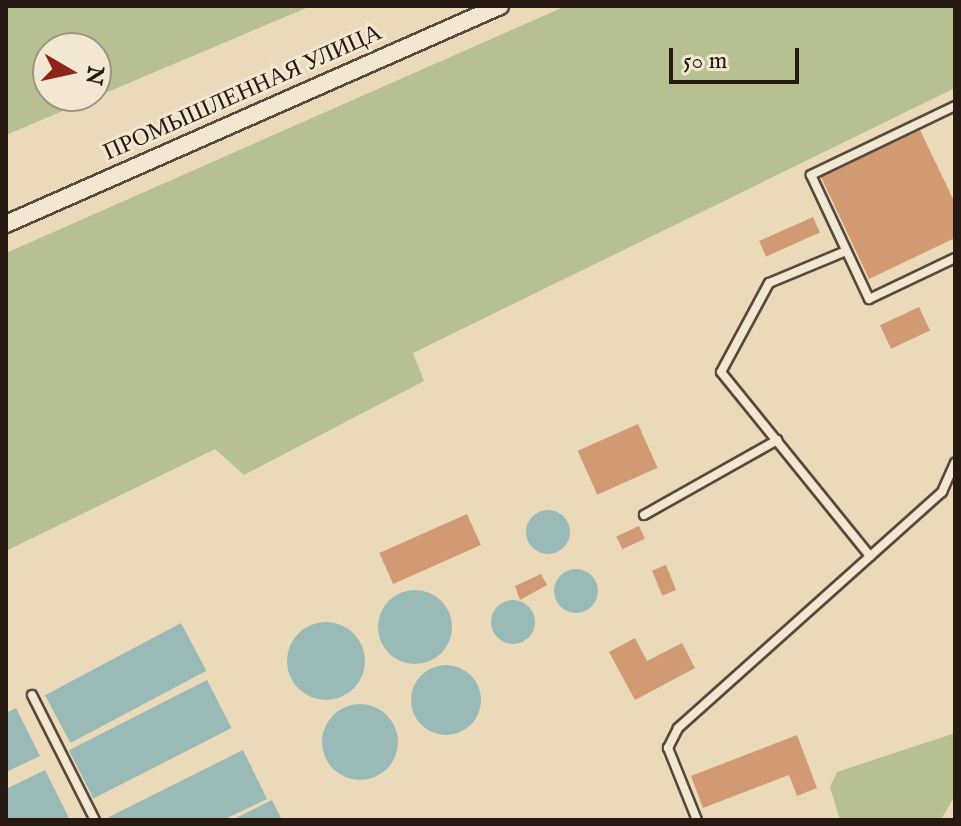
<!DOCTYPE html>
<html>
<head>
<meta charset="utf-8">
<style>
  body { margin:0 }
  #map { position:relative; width:961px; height:826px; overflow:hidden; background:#ebdaba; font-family:"IM FELL English",serif }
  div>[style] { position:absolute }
  .green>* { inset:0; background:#b7c090 }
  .water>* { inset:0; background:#99bab6; transform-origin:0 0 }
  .round { border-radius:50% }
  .building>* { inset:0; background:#d29a72; transform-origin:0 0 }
  .roads { filter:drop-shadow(2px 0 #57493c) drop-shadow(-2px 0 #57493c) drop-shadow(0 2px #57493c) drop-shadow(0 -2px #57493c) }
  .lane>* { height:8px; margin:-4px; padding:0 4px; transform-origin:4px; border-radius:4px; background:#f2e7d2 }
  .street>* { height:16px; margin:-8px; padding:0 8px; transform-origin:8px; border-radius:8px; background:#f2e7d2 }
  span { translate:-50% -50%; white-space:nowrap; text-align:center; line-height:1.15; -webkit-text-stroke:6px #f2e7d2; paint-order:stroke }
  .street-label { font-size:24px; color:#261912 }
  .frame { position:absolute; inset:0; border:8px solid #261912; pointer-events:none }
  .north { position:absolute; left:32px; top:32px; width:80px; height:80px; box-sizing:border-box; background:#f2e7d2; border:2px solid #a09585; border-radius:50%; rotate:99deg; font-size:22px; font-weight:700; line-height:32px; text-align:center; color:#261912 }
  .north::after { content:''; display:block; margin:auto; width:28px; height:36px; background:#8f2418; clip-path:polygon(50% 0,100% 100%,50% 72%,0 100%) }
  .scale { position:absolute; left:669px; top:48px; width:130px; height:36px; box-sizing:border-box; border:4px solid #261912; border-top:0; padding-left:10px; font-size:24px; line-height:28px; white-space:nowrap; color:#261912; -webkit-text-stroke:6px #f2e7d2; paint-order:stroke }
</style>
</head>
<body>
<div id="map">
  <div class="green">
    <i style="clip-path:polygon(evenodd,6px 6px,311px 6px,6px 135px,6px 6px,48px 48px,96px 48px,96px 96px,48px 96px,48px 48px)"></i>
    <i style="clip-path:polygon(566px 6px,955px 6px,955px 88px,413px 353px,424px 381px,244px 475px,215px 449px,6px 551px,6px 253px)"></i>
    <i style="clip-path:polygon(955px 733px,955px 795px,941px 820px,840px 820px,830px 787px,837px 772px)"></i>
  </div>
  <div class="water">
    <i class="round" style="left:526px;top:510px;width:44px;height:44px"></i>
    <i class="round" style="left:554px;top:569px;width:44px;height:44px"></i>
    <i class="round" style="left:378px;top:590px;width:74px;height:74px"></i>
    <i class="round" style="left:491px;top:600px;width:44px;height:44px"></i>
    <i class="round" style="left:287px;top:622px;width:78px;height:78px"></i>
    <i style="left:181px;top:623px;width:54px;height:154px;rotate:62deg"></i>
    <i class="round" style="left:411px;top:665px;width:70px;height:70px"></i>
    <i style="left:207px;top:680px;width:54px;height:155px;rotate:63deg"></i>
    <i class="round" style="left:322px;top:704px;width:76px;height:76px"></i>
    <i style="clip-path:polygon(16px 708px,40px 756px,6px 772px,6px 713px)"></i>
    <i style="clip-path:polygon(243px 750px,267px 799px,223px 820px,105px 819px)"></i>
    <i style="clip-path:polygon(45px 770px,69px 818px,6px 820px,6px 789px)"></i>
    <i style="clip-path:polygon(272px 800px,282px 820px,232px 820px)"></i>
  </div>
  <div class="building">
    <i style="clip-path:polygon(920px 130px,955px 203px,955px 238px,869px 279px,821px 177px)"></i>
    <i style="left:813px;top:217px;width:17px;height:59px;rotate:66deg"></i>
    <i style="left:919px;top:307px;width:26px;height:43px;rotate:65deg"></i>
    <i style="left:638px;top:424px;width:48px;height:66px;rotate:66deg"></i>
    <i style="left:467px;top:514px;width:34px;height:96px;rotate:66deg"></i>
    <i style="left:639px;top:526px;width:14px;height:25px;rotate:65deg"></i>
    <i style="left:666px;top:565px;width:27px;height:15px;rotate:68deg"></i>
    <i style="clip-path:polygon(541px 574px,547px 585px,520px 600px,515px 586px)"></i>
    <i style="clip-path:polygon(635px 638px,647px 661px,682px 643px,695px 668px,635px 700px,609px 652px)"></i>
    <i style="clip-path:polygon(797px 735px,817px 788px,797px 796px,789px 775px,703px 808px,691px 776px)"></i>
  </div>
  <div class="roads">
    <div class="lane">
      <i style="left:955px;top:106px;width:160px;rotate:154.4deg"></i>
      <i style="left:811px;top:175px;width:137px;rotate:64.9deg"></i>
      <i style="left:869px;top:299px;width:95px;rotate:-25.5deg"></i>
      <i style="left:846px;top:251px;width:83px;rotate:157.4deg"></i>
      <i style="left:769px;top:283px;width:101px;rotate:118.3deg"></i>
      <i style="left:721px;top:372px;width:237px;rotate:51deg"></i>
      <i style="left:644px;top:515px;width:153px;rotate:-29.4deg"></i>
      <i style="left:32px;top:695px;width:140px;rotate:63.3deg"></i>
      <i style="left:697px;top:820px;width:78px;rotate:-111.9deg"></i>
      <i style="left:668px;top:748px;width:22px;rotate:-63deg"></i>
      <i style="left:678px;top:728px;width:354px;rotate:-41.8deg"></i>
      <i style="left:942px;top:492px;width:32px;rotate:-66deg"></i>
    </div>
    <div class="street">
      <i style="left:6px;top:224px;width:540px;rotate:-23.81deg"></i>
    </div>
  </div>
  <div class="street-label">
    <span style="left:243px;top:93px;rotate:-24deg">ПРОМЫШЛЕННАЯ УЛИЦА</span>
  </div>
  <div class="frame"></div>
  <div class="north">N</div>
  <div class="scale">50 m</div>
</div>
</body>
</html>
